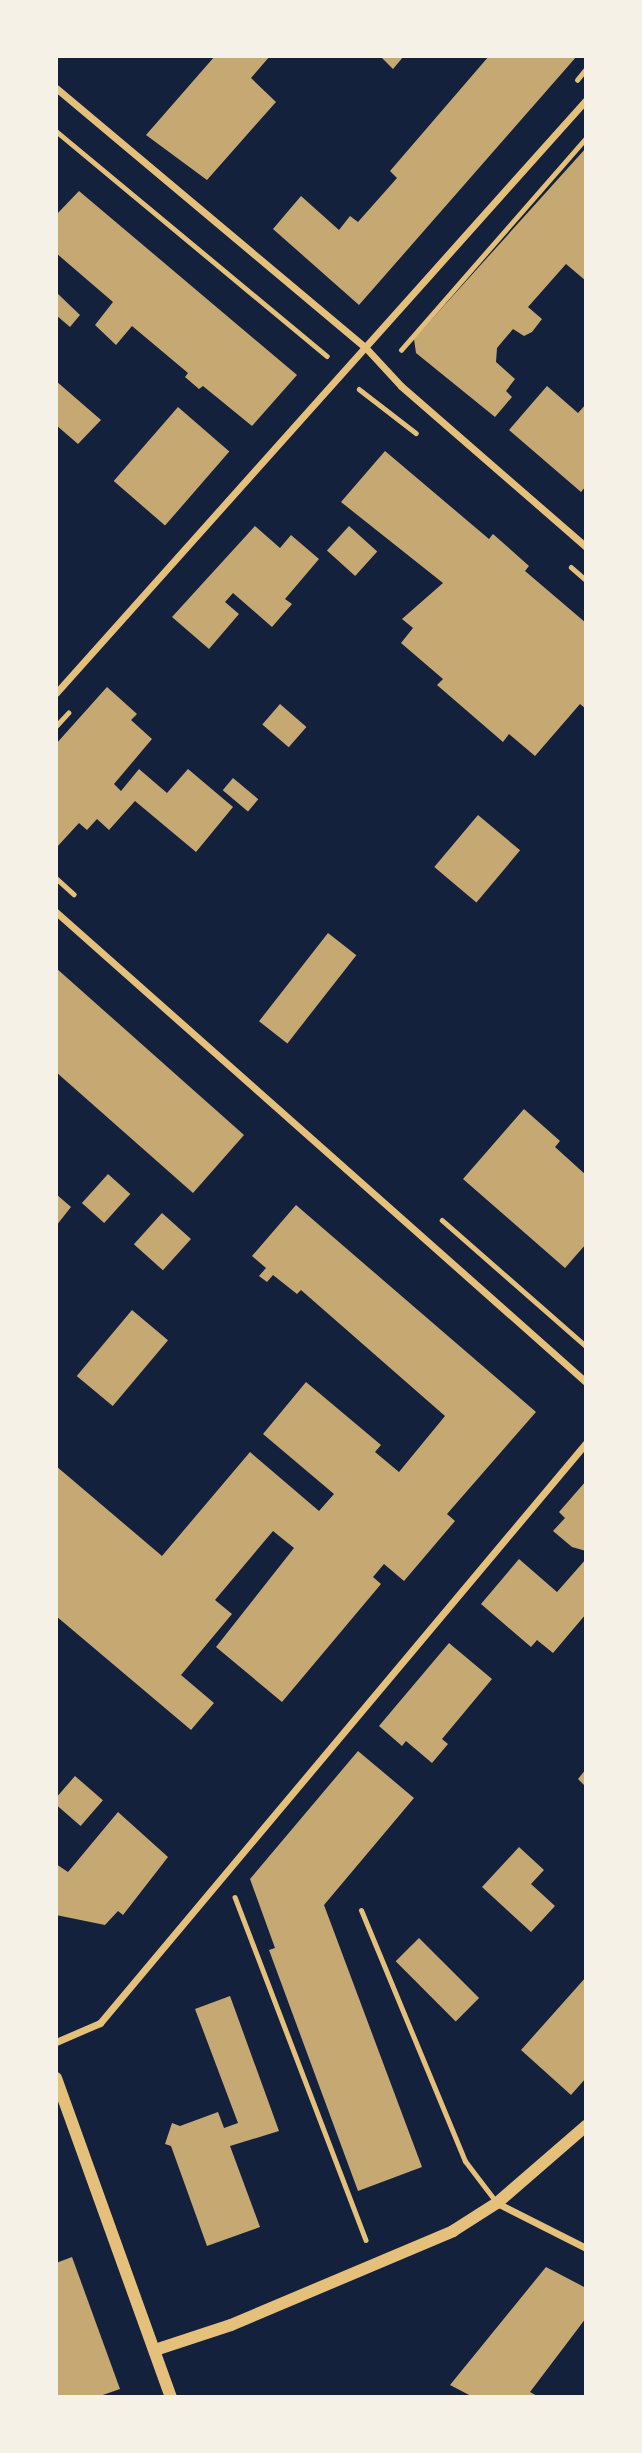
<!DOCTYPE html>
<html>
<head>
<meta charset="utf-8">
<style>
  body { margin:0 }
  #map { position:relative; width:642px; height:2453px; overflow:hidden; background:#14213d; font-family:"Alegreya Sans",sans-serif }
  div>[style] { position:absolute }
  .building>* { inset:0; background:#c6a872; transform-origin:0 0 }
  .path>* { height:4.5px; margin:-2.25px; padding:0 2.25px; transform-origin:2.25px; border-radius:2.25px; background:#e5c07b }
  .service>* { height:5px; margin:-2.5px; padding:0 2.5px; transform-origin:2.5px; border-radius:2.5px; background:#e5c07b }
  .minor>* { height:7px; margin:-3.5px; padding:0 3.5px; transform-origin:3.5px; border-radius:3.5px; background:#e5c07b }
  .tertiary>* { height:12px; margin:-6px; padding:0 6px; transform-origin:6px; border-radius:6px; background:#e5c07b }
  span { translate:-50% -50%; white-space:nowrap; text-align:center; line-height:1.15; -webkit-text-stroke:7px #f6f1e7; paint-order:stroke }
  .frame { position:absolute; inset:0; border:58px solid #f6f1e7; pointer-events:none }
</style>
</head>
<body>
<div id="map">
  <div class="building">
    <i style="clip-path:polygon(215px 56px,270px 56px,251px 78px,276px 102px,207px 180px,146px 135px)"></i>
    <i style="clip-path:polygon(380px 56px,404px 56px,393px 69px)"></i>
    <i style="clip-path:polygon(489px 56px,577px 56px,359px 305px,273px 229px,301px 196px,339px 230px,350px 216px,358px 222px,397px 178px,390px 171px)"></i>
    <i style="clip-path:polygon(586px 148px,586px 281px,566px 264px,528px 307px,542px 319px,532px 332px,524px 336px,513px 329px,497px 348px,496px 362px,515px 379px,506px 391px,512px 397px,495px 417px,416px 353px,414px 339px)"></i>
    <i style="clip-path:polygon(79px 191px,297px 375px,252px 426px,203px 386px,199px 389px,185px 377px,188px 373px,132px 326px,116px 345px,95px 325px,113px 302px,56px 253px,56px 215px)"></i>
    <i style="clip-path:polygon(56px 292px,80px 315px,70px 327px,56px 315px)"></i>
    <i style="clip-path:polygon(56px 381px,101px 420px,78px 444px,56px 425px)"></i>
    <i style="clip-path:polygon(547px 386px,578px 413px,586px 404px,586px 486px,581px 492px,509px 430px)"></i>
    <i style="left:178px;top:407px;width:68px;height:98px;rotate:41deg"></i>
    <i style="clip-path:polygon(385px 451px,489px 539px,493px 534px,529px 566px,525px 571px,586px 623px,586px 709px,580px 704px,535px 756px,509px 734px,503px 742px,437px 685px,443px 679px,401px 643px,413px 628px,402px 619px,443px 583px,341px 502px)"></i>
    <i style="clip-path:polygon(255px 526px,280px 548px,291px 535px,319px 559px,285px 599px,292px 604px,272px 627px,233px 593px,225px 602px,239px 614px,209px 649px,172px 617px)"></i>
    <i style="left:349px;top:526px;width:38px;height:33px;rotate:42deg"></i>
    <i style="clip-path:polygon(107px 687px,137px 714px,131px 720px,152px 739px,114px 784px,121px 791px,139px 769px,167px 793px,188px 769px,233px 807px,196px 852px,135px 801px,109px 830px,97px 819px,87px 830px,79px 823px,56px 848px,56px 744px)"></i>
    <i style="left:280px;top:704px;width:35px;height:27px;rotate:41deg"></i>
    <i style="left:233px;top:778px;width:33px;height:16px;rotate:40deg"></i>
    <i style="left:478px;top:815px;width:55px;height:68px;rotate:40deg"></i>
    <i style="left:328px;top:933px;width:36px;height:112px;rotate:38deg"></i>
    <i style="clip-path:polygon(56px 968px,244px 1135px,193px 1193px,56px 1072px)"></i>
    <i style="clip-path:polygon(524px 1109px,560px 1141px,555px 1147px,586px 1175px,586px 1244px,565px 1268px,463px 1179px)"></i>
    <i style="left:108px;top:1174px;width:30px;height:39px;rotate:42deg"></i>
    <i style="clip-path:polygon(56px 1194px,71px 1207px,56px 1226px)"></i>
    <i style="clip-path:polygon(296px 1205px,536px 1412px,447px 1514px,455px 1521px,404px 1581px,384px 1564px,373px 1577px,381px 1584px,282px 1702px,216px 1647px,294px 1548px,273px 1531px,215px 1600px,232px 1614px,181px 1675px,214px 1703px,191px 1730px,56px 1616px,56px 1466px,162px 1556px,250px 1452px,319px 1511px,334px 1494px,263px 1434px,306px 1382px,381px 1445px,375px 1452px,399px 1472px,445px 1416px,301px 1290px,297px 1294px,273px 1275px,267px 1282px,259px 1276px,266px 1268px,252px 1256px)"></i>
    <i style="left:162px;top:1213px;width:39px;height:42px;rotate:42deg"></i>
    <i style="left:132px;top:1310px;width:47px;height:86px;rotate:40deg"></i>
    <i style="clip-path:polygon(586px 1481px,586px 1551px,572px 1547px,553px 1531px,565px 1518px,559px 1512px)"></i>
    <i style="clip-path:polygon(519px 1559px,557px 1592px,586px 1559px,586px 1614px,553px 1653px,537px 1640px,531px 1647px,481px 1604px)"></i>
    <i style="clip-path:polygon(449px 1643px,492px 1679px,442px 1739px,448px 1744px,432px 1763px,406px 1741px,402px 1746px,379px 1726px)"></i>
    <i style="clip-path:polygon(358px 1751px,414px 1798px,324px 1905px,422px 2167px,358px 2191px,269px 1950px,275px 1948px,250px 1879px)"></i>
    <i style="clip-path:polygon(586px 1769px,586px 1787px,578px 1779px)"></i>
    <i style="left:75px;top:1776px;width:37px;height:34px;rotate:41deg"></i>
    <i style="clip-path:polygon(118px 1812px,168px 1857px,123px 1915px,118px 1911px,105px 1925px,56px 1915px,56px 1864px,68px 1872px)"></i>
    <i style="clip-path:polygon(519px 1847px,544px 1870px,531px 1884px,555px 1906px,531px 1932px,482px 1887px)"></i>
    <i style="left:419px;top:1938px;width:85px;height:33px;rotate:45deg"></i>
    <i style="clip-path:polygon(586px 1977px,586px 2078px,571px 2095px,521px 2050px)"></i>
    <i style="clip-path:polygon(230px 1996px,279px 2131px,230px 2146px,260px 2227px,207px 2246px,171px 2146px,165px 2144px,172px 2123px,180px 2126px,218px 2112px,224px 2128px,238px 2123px,195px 2009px)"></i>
    <i style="clip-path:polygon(72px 2257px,120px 2389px,97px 2397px,56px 2397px,56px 2263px)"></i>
    <i style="clip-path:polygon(546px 2267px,586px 2288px,586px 2318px,530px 2392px,539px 2397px,473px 2397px,450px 2385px)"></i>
  </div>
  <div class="path">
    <i style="left:577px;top:80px;width:14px;rotate:-51deg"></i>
    <i style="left:56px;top:131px;width:352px;rotate:39.7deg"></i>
    <i style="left:401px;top:350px;width:281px;rotate:-48.9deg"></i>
    <i style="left:359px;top:389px;width:72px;rotate:37.7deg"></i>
    <i style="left:571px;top:567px;width:20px;rotate:41deg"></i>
    <i style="left:56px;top:726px;width:18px;rotate:-47deg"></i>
    <i style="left:56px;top:878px;width:24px;rotate:42deg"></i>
    <i style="left:442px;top:1220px;width:191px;rotate:41.2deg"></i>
    <i style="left:235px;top:1897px;width:367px;rotate:69.1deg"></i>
  </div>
  <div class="service">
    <i style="left:361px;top:1910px;width:272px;rotate:67.5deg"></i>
    <i style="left:465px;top:2161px;width:53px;rotate:52.7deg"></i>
  </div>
  <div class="minor">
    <i style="left:56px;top:88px;width:403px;rotate:40deg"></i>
    <i style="left:365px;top:347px;width:53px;rotate:47.3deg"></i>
    <i style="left:401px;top:386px;width:245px;rotate:41deg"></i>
    <i style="left:56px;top:693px;width:795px;rotate:-48.21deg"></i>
    <i style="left:56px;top:912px;width:708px;rotate:41.57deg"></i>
    <i style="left:56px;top:2042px;width:48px;rotate:-23.4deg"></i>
    <i style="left:100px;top:2023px;width:757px;rotate:-50.04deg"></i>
    <i style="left:497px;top:2203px;width:100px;rotate:26.8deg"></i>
  </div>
  <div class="tertiary">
    <i style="left:56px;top:2078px;width:339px;rotate:70.2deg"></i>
    <i style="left:155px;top:2350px;width:80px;rotate:-18.2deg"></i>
    <i style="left:231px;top:2325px;width:241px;rotate:-22.9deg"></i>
    <i style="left:453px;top:2231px;width:52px;rotate:-32.5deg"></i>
    <i style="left:497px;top:2203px;width:118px;rotate:-40.9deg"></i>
  </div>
  <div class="frame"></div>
</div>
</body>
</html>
